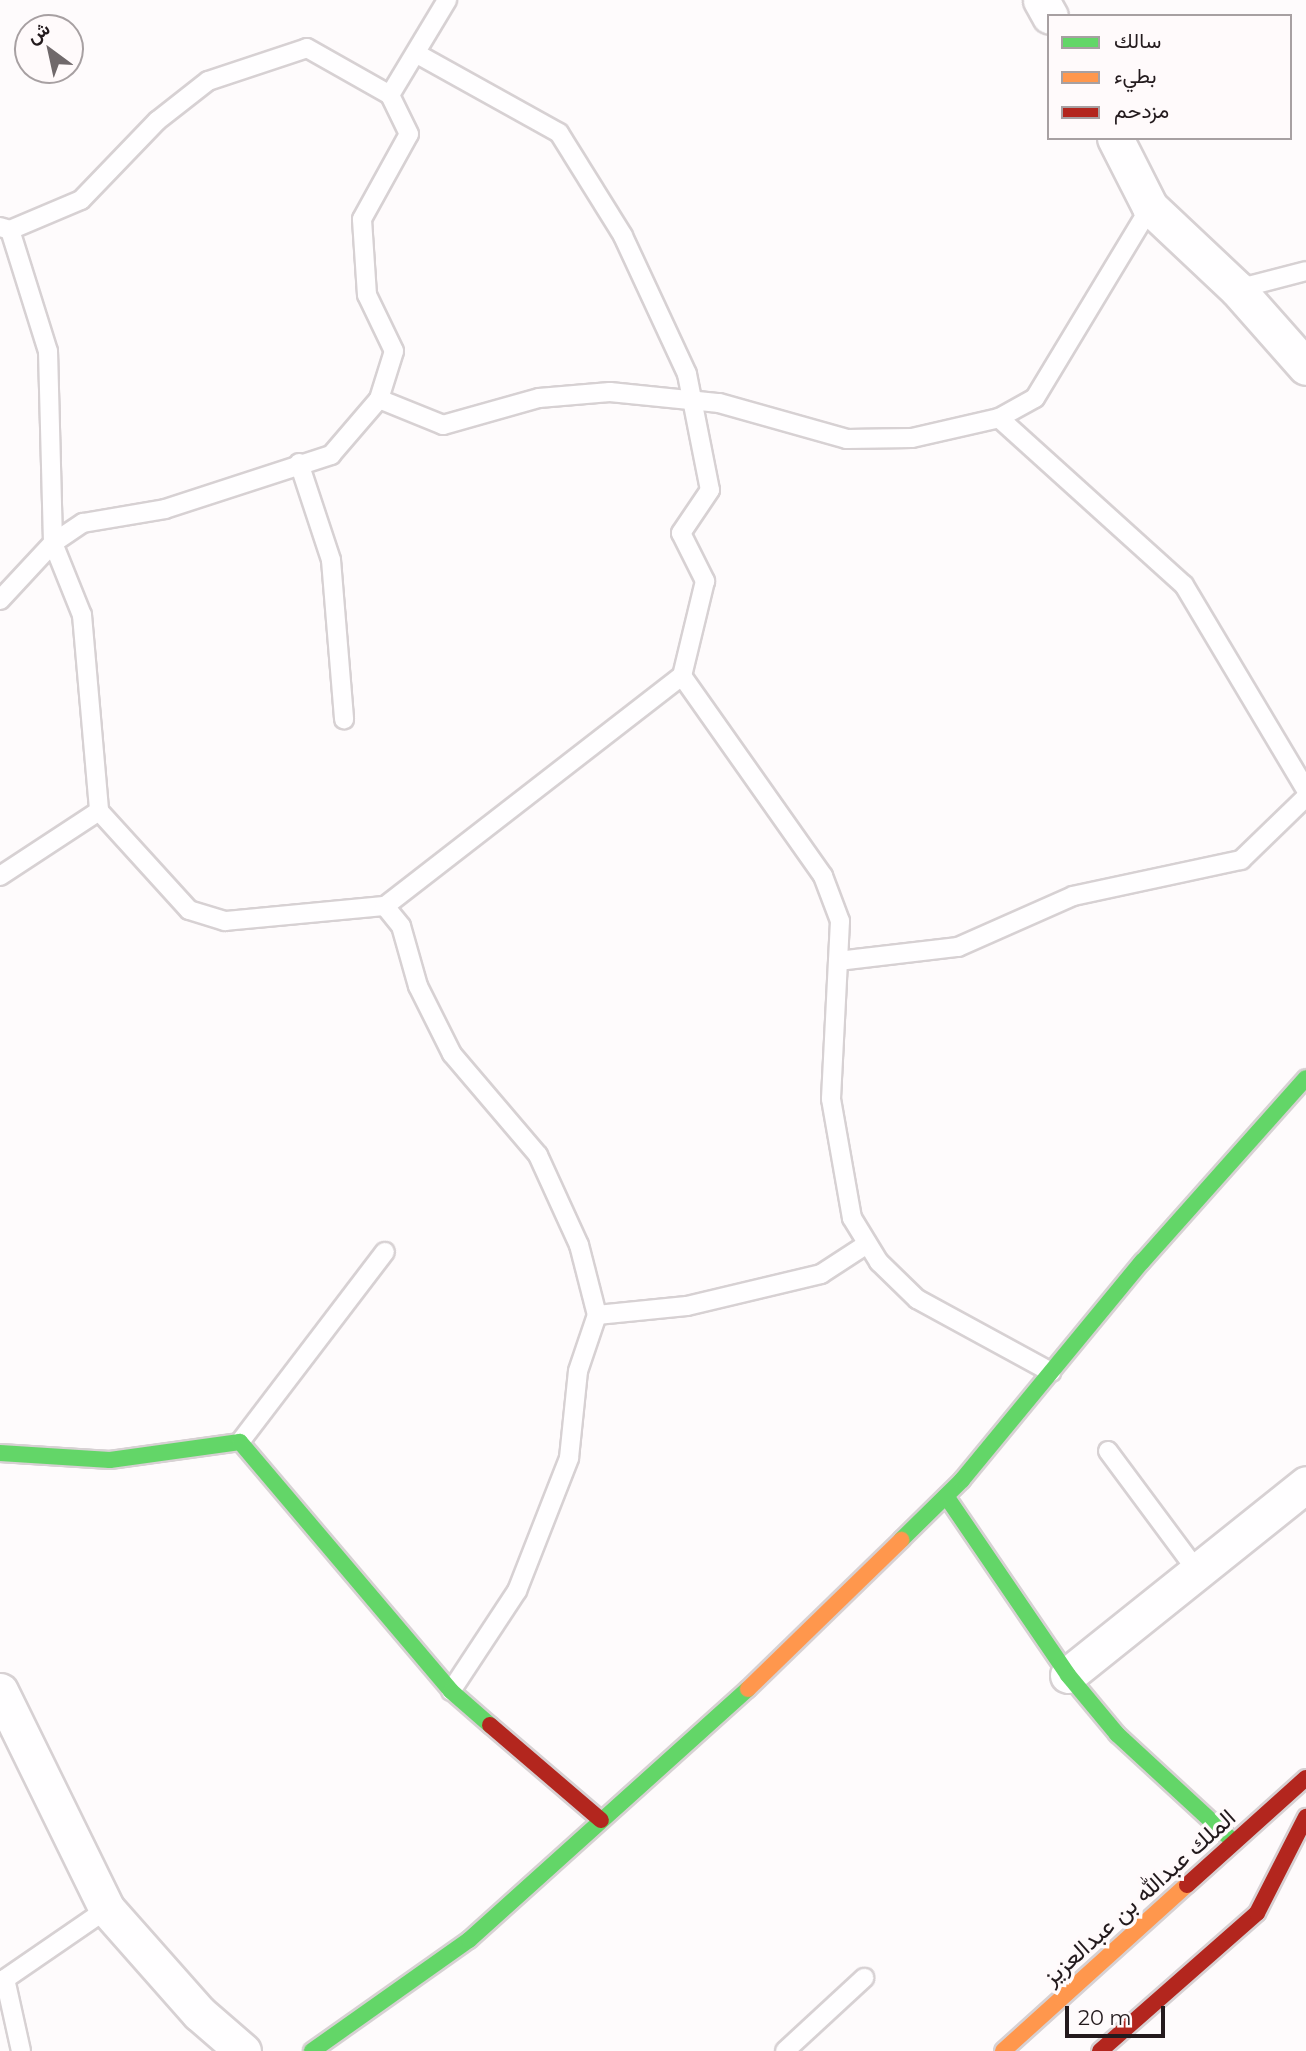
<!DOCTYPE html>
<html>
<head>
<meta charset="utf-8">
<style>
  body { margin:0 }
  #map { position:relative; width:1306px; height:2051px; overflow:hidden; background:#fefbfc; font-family:Montserrat,Vazirmatn,sans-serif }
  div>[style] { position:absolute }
  .roads { filter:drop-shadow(2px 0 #d7d1d3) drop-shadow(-2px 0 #d7d1d3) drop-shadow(0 2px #d7d1d3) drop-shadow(0 -2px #d7d1d3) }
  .lane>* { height:18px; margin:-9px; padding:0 9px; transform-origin:9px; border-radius:9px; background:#fffeff }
  .street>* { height:35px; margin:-17.5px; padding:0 17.5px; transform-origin:17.5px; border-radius:17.5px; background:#fffeff }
  .fast>* { height:16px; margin:-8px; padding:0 8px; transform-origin:8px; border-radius:8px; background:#63d668 }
  .slow>* { height:16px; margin:-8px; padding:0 8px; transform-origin:8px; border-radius:8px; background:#ff974d }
  .jam>* { height:16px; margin:-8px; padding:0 8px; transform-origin:8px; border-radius:8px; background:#b3261e }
  span { translate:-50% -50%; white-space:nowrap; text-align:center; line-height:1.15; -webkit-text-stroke:7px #fffafb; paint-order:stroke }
  .street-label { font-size:24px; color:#231a1d }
  .legend { position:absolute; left:1047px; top:14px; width:245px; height:126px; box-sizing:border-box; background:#fffafb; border:2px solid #a7a0a2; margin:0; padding:9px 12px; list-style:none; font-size:21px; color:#231a1d }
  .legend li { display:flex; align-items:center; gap:14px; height:35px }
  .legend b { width:35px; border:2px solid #a7a0a2 }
  .north { position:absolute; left:14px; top:14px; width:70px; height:70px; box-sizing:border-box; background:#fffafb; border:2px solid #a7a0a2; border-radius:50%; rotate:327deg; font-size:19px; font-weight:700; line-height:28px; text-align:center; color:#231a1d }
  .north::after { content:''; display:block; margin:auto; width:24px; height:32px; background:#70696b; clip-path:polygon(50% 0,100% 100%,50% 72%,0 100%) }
  .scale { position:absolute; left:1065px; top:2006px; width:100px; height:32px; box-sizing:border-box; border:4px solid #231a1d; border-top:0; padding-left:9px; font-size:21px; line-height:24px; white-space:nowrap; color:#231a1d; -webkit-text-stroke:5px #fffafb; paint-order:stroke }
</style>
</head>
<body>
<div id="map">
  <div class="roads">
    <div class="lane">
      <i style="left:419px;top:55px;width:160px;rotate:29.1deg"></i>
      <i style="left:559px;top:133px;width:121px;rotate:58.1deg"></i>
      <i style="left:623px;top:236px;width:152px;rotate:65.1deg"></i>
      <i style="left:687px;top:374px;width:118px;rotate:78.8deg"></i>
      <i style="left:710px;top:490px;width:52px;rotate:124deg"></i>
      <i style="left:681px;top:533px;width:54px;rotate:63.4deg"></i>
      <i style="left:705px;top:581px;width:98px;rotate:103.6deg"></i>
      <i style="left:682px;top:676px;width:245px;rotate:54.8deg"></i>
      <i style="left:823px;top:876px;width:48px;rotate:69.3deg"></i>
      <i style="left:840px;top:921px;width:178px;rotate:92.9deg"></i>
      <i style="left:831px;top:1099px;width:121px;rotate:80deg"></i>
      <i style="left:852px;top:1218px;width:52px;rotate:58.5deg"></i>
      <i style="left:879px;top:1262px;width:53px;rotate:44.2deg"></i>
      <i style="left:917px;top:1299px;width:153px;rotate:28.6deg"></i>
      <i style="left:0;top:227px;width:10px;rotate:17deg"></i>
      <i style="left:10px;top:230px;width:77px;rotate:-22.9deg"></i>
      <i style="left:81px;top:200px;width:110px;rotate:-46.1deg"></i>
      <i style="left:157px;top:121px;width:65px;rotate:-38.1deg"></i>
      <i style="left:208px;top:81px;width:104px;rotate:-18.4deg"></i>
      <i style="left:307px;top:48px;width:95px;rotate:29.5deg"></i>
      <i style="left:10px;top:230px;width:127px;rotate:72.6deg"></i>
      <i style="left:48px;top:351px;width:192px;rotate:88.5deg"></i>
      <i style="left:53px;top:543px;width:78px;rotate:68.1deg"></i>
      <i style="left:82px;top:615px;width:197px;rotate:85deg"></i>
      <i style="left:99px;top:811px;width:134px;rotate:47.7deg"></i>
      <i style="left:189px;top:910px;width:38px;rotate:17deg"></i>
      <i style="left:225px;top:921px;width:161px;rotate:-5.4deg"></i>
      <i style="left:1237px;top:289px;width:71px;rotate:-14.6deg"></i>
      <i style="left:379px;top:399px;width:69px;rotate:22.1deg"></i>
      <i style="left:443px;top:425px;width:100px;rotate:-15.7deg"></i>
      <i style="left:539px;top:398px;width:71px;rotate:-4.8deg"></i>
      <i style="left:610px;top:392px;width:110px;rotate:5.8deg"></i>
      <i style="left:719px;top:403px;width:133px;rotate:15.7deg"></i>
      <i style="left:847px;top:439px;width:65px;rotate:-0.9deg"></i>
      <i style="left:912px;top:438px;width:89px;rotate:-12.9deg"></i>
      <i style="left:999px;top:418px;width:41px;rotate:-29.1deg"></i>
      <i style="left:1035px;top:398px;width:223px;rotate:-58.9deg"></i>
      <i style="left:999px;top:418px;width:249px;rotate:42.1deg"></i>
      <i style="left:1184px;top:585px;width:239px;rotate:59.2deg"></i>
      <i style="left:299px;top:463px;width:102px;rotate:71.7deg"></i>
      <i style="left:331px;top:560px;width:160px;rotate:85.3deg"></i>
      <i style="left:0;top:600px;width:78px;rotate:-47.1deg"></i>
      <i style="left:53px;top:543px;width:36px;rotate:-34deg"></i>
      <i style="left:83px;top:523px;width:83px;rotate:-9.7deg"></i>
      <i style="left:165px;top:509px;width:175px;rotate:-18deg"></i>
      <i style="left:331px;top:455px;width:74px;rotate:-49.4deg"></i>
      <i style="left:379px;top:399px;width:50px;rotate:-72.6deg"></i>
      <i style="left:394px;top:351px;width:62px;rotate:-115.7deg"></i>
      <i style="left:367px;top:295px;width:76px;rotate:-93.8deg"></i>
      <i style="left:362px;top:219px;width:97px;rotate:-61.1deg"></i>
      <i style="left:409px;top:134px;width:43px;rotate:-116deg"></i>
      <i style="left:390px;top:95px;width:111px;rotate:-59deg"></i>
      <i style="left:0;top:876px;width:118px;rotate:-33.3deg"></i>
      <i style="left:838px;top:961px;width:121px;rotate:-6.7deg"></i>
      <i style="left:958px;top:947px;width:126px;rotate:-23.9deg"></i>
      <i style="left:1073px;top:896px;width:172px;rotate:-12.1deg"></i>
      <i style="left:1241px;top:860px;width:91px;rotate:-44.1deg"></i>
      <i style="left:597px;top:1315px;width:90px;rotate:-5.7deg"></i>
      <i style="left:687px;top:1306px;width:138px;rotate:-13.4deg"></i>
      <i style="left:821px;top:1274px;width:55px;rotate:-33.1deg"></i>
      <i style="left:240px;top:1442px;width:239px;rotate:-52.7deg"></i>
      <i style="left:1108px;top:1451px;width:149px;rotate:53.4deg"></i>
      <i style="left:451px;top:1691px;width:120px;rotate:-56.6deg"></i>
      <i style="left:517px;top:1591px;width:143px;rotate:-68.6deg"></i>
      <i style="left:569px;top:1458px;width:87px;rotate:-84.1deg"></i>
      <i style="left:578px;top:1371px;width:59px;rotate:-71.3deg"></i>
      <i style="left:597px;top:1315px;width:72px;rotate:-104.4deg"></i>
      <i style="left:579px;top:1245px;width:99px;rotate:-114.5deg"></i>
      <i style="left:538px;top:1155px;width:133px;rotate:-130.4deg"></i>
      <i style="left:452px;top:1054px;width:76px;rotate:-116.6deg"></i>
      <i style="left:418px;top:986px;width:62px;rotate:-105.8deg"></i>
      <i style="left:401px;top:926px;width:26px;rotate:-129deg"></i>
      <i style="left:385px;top:906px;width:376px;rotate:-37.8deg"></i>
      <i style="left:21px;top:2051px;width:74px;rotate:-102.5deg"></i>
      <i style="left:5px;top:1979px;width:124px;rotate:-34.5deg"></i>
      <i style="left:785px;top:2051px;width:108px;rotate:-42.7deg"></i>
    </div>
    <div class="street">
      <i style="left:1041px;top:0;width:18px;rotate:61deg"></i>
      <i style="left:1115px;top:138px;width:77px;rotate:63.1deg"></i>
      <i style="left:1150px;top:207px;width:120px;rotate:43.3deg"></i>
      <i style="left:1237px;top:289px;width:104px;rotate:48.5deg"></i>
      <i style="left:1068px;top:1675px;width:305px;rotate:-38.7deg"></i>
      <i style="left:0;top:1691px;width:243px;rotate:63.9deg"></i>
      <i style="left:107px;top:1909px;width:139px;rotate:48.5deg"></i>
      <i style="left:199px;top:2013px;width:58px;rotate:40.8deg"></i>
    </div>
    <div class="fast">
      <i style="left:0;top:1453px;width:110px;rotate:3.6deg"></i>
      <i style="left:110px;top:1460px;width:131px;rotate:-7.9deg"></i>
      <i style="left:240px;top:1442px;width:326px;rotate:49.7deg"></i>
      <i style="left:451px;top:1691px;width:52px;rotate:41.1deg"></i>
      <i style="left:946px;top:1496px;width:217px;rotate:55.7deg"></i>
      <i style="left:1068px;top:1675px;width:77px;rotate:50.3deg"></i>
      <i style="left:1117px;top:1734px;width:158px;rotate:42.7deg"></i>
      <i style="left:901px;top:1540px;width:86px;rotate:-44.5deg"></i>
      <i style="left:962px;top:1480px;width:283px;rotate:-50.5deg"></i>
      <i style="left:1142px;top:1262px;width:246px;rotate:-48.3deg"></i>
      <i style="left:312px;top:2051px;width:192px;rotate:-35.3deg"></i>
      <i style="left:469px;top:1940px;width:375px;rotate:-42deg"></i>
    </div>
    <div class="slow">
      <i style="left:748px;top:1689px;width:214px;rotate:-44.2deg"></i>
      <i style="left:1003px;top:2051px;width:248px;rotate:-42.1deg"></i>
    </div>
    <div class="jam">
      <i style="left:490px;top:1725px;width:146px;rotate:40.6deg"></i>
      <i style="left:1187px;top:1885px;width:160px;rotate:-42deg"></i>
      <i style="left:1100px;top:2051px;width:209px;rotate:-41.3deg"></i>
      <i style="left:1257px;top:1913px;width:108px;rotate:-63deg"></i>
    </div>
  </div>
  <div class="street-label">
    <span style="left:1139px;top:1897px;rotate:-42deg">الملك عبدالله بن عبدالعزيز</span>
  </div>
  <ul class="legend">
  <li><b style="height:9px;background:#63d668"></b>سالك</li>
  <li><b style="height:9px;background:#ff974d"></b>بطيء</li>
  <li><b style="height:9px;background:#b3261e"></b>مزدحم</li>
  </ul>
  <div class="north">ش</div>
  <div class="scale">20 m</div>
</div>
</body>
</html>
